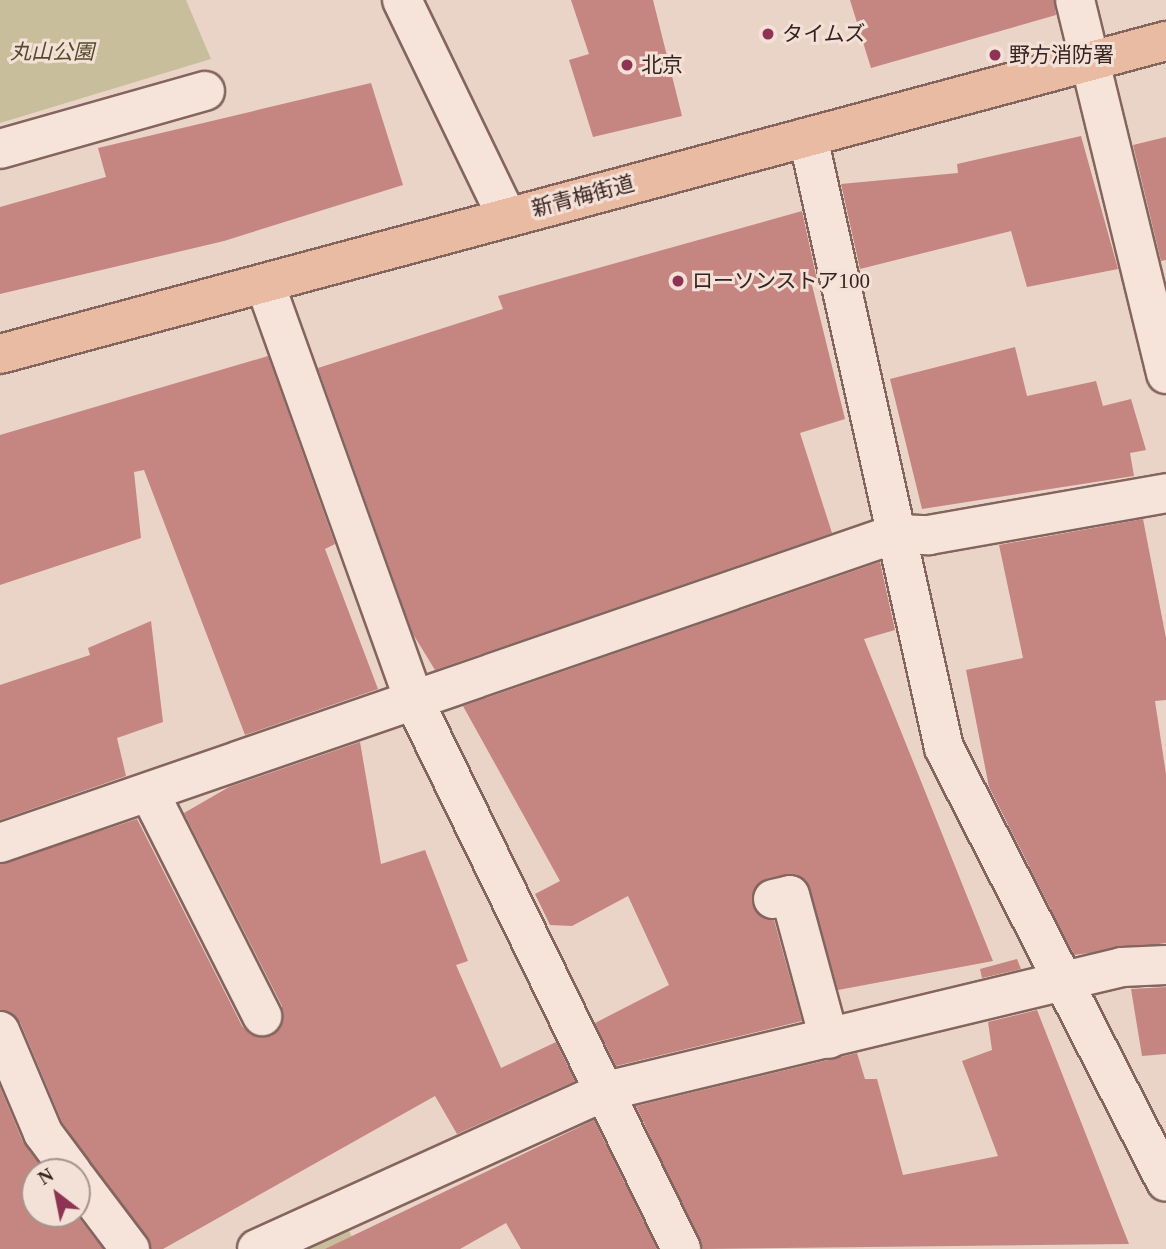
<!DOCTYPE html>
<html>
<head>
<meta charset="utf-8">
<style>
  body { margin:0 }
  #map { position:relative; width:1166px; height:1249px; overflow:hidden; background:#ead4c7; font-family:"Times New Roman","Noto Sans JP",serif }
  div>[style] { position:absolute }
  .green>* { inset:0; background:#c8be9c }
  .building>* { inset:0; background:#c58580 }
  .roads { filter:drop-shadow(2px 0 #84655e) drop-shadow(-2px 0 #84655e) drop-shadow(0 2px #84655e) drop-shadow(0 -2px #84655e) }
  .minor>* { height:38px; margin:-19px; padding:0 19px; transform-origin:19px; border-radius:19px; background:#f6e4da }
  .major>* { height:38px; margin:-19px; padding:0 19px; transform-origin:19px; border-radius:19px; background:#eabba3 }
  .dots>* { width:19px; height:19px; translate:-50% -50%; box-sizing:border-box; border:4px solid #f3e0d6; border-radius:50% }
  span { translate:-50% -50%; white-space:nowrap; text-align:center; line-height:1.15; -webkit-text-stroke:6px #f3e0d6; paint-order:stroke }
  .poi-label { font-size:21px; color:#362320 }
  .left { translate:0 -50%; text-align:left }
  .park-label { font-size:21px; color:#514d29; font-style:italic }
  .street-label { font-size:21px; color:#362320 }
  .north { position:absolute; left:21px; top:1158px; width:70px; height:70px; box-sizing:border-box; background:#f3e0d6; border:2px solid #a7948d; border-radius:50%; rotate:328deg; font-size:19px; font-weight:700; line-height:28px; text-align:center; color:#362320 }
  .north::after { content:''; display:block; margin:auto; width:24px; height:32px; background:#8e3353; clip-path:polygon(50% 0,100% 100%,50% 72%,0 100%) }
</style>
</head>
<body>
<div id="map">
  <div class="green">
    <i style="clip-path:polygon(0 0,186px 0,211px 59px,0 123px)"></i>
    <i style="clip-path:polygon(346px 1225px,358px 1249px,296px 1249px)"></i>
  </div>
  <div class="building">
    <i style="clip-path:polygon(571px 0,653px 0,682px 116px,593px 137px,569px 60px,589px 54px)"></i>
    <i style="clip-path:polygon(850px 0,1054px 0,1056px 15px,871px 68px)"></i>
    <i style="clip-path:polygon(371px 83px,403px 185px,224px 241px,0 294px,0 207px,106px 177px,98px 148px)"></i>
    <i style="clip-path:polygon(1081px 136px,1118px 269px,1027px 287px,1011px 231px,860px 269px,841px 184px,958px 173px,957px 164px)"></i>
    <i style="clip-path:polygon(1166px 137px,1166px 260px,1161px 261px,1133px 145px)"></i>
    <i style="clip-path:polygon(802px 211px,817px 280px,811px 281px,845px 419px,800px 433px,832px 533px,435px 670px,413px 634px,318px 368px,503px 309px,498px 296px)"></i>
    <i style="clip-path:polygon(1015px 347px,1027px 396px,1096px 381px,1103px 406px,1131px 399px,1146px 450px,1130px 453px,1134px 476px,922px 509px,890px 379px)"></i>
    <i style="clip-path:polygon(268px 356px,335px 544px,325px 549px,378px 689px,245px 735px,144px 470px,134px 472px,141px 538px,0 585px,0 435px)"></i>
    <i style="clip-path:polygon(1143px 519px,1166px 638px,1166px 700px,1155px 701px,1166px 774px,1166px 943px,1074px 955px,989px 787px,966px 670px,1023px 658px,999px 545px)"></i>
    <i style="clip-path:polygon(880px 562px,895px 630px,864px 639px,993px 961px,838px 990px,806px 880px,795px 874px,768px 878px,758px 884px,752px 903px,758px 914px,774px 920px,802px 1021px,616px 1066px,595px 1023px,669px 985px,628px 896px,572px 926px,550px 925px,535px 894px,560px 881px,463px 706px)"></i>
    <i style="clip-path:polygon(151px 621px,163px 722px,117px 738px,126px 776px,0 820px,0 685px,90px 655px,88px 648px)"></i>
    <i style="clip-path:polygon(360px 742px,381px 864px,425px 850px,468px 961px,456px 965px,501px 1068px,556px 1042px,575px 1081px,457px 1134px,435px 1096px,163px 1249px,151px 1249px,62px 1122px,20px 1022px,0 1010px,0 864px,137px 819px,242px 1026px,251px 1035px,271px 1036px,281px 1027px,282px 1006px,184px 813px,229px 787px)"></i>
    <i style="clip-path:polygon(1017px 959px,1021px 969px,982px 978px,980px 969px)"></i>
    <i style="clip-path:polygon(1166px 987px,1166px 1054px,1142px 1056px,1131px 989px)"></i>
    <i style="clip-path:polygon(1037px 1010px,1129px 1244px,703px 1249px,636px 1106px,857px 1053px,865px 1079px,877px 1079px,903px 1175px,998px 1156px,962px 1061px,992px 1050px,988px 1022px)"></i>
    <i style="clip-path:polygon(0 1087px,23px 1142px,45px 1172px,35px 1172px,35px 1214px,76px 1214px,103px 1249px,0 1249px)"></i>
    <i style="clip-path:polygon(594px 1120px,657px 1249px,521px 1249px,506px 1223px,460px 1249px,325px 1249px)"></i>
  </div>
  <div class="roads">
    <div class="minor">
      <i style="left:402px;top:0;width:241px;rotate:64.2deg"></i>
      <i style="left:1075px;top:0;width:385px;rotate:76.3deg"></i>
      <i style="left:808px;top:137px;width:626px;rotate:77.45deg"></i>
      <i style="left:944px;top:748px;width:487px;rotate:62.9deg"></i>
      <i style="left:0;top:149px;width:213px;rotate:-15.8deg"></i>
      <i style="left:265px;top:284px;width:443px;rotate:70.3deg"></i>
      <i style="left:414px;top:701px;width:610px;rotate:64.02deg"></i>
      <i style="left:150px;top:794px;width:249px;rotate:63.2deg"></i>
      <i style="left:0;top:843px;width:947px;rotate:-19.05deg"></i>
      <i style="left:895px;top:534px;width:34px;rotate:2deg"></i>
      <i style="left:929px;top:535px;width:241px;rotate:-10deg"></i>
      <i style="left:773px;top:899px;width:17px;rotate:-13deg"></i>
      <i style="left:790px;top:895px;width:149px;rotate:74.8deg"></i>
      <i style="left:0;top:1031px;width:111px;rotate:67.1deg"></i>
      <i style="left:43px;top:1133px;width:49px;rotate:53.4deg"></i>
      <i style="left:77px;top:1179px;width:88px;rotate:52.9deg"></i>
      <i style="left:257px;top:1249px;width:383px;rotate:-24.4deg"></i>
      <i style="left:606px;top:1091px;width:531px;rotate:-13.51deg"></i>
      <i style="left:1122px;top:967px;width:44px;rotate:-2.6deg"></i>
    </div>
    <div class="major">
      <i style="left:0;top:354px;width:1207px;rotate:-15.03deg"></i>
    </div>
  </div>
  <div class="dots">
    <i style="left:768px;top:34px;background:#8e3353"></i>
    <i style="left:995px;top:55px;background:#8e3353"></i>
    <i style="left:627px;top:65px;background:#8e3353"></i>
    <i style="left:678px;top:281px;background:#8e3353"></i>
  </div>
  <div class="poi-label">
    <span class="left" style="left:782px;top:34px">タイムズ</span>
    <span class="left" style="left:1009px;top:55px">野方消防署</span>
    <span class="left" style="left:641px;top:65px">北京</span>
    <span class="left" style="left:692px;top:281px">ローソンストア100</span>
  </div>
  <div class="park-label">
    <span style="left:52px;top:52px">丸山公園</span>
  </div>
  <div class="street-label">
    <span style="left:583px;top:196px;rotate:-15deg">新青梅街道</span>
  </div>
  <div class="north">N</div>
</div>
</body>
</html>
